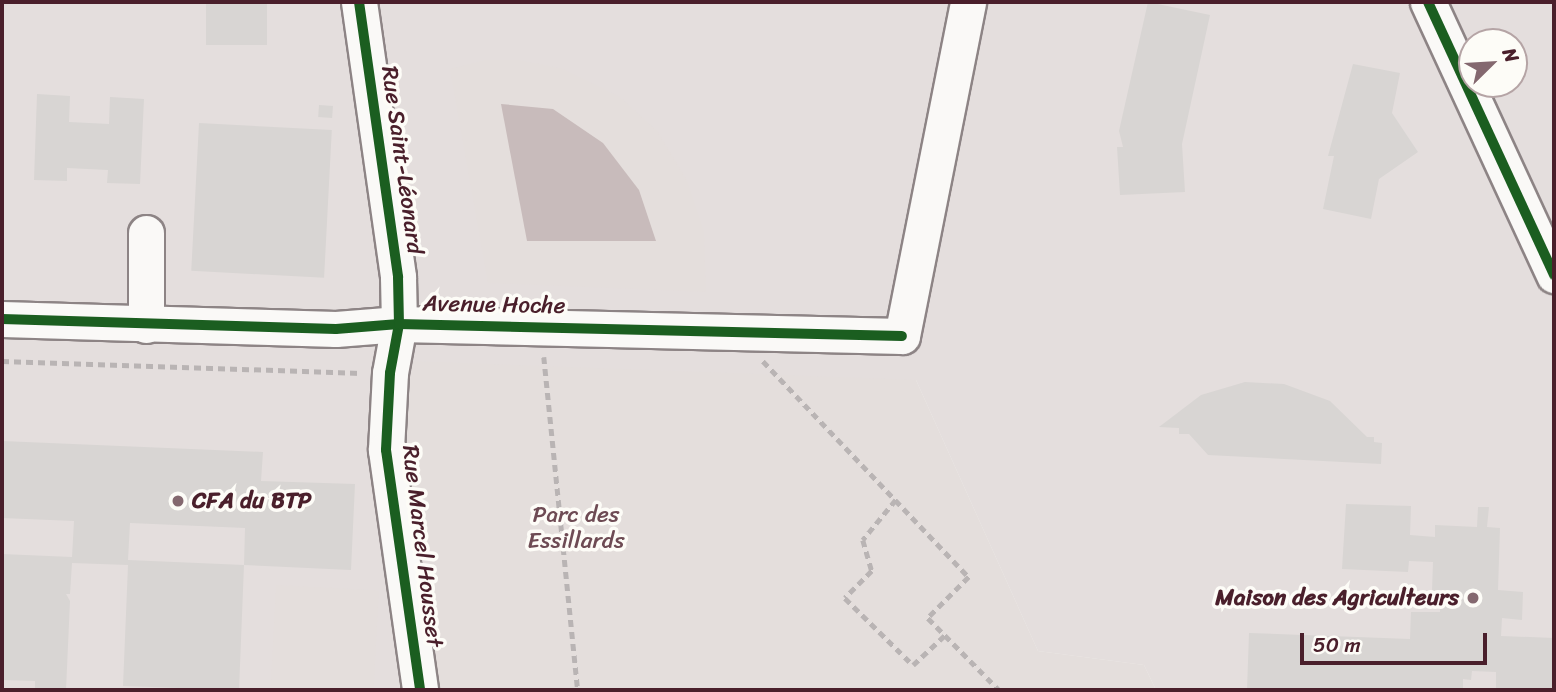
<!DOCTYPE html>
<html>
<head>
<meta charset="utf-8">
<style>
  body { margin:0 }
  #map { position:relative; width:1556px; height:692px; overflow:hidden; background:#f1efec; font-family:Sriracha,sans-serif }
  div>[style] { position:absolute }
  .built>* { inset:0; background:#e4dedd }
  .green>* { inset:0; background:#e4dedc; transform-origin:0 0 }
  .water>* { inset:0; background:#c8bbbb }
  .building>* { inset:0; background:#d8d5d3; transform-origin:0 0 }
  .path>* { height:4.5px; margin-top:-2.25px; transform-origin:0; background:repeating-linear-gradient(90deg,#b9b4b4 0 7px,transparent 0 12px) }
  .roads { filter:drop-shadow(2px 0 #8d8485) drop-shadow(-2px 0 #8d8485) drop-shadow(0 2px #8d8485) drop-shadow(0 -2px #8d8485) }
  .minor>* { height:35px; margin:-17.5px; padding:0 17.5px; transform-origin:17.5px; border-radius:17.5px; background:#faf9f7 }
  .cycleway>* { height:10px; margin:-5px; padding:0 5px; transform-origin:5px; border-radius:5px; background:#1b5e20 }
  .dots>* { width:19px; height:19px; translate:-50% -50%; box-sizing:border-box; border:4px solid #fdfcf7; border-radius:50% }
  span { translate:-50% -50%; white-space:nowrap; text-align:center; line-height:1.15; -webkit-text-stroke:7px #fdfcf7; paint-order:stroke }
  .street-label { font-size:23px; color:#4a1f2b }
  .poi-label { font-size:23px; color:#4a1f2b; font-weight:700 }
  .left { translate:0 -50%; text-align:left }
  .right { translate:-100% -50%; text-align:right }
  .park-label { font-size:23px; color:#6e4b54 }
  .frame { position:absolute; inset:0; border:4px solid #4a1f2b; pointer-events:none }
  .north { position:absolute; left:1458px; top:28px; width:70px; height:70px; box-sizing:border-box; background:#fdfcf7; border:2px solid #b5a4a5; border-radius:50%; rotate:66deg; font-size:19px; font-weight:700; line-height:28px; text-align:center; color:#4a1f2b }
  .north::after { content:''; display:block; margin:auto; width:24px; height:32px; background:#84686f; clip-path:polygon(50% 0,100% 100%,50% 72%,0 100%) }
  .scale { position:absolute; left:1300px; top:633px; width:187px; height:32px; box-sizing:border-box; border:4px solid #4a1f2b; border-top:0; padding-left:9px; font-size:21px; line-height:24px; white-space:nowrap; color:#4a1f2b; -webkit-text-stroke:5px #fdfcf7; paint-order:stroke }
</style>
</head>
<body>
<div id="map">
  <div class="built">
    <i style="clip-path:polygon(evenodd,2px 2px,1554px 2px,1554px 690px,1156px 690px,1144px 665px,1038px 651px,916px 380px,435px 690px,2px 690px,2px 2px,1472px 42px,1514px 42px,1514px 84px,1472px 84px,1472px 42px)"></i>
  </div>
  <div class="green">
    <i style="clip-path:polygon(485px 60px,519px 60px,563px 69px,620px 97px,657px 131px,687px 181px,704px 232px,706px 292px,488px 283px,450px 69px)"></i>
    <i style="clip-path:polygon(408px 361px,916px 380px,1038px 651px,1144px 665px,1156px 690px,435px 690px,402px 450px)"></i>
    <i style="left:276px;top:585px;width:103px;height:105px;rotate:3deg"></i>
  </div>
  <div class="water">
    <i style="clip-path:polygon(501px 104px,553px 109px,603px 143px,639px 190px,656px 241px,527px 241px)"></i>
  </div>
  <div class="building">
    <i style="left:206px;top:2px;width:61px;height:43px"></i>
    <i style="clip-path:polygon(1148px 2px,1210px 15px,1182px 144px,1185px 192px,1120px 195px,1117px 147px,1123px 147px,1119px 131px)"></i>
    <i style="clip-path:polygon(1353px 64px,1400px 73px,1392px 113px,1418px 152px,1379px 179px,1371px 219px,1323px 209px,1334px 156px,1328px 156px)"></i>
    <i style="clip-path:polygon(37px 94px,70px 96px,69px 122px,109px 124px,110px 97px,144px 99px,140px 184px,107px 183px,108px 170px,67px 168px,67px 181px,34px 180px)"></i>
    <i style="left:319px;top:105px;width:14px;height:12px;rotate:4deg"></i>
    <i style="left:199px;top:123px;width:133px;height:148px;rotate:3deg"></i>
    <i style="clip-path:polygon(1245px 382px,1284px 384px,1330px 401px,1367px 437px,1374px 437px,1374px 442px,1382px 443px,1381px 464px,1208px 455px,1189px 434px,1179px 434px,1179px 428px,1159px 427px,1201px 395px)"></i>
    <i style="clip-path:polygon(2px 441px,263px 452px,261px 481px,355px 484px,351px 570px,244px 565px,245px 528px,130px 523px,128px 560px,244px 565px,239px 690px,123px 686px,128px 565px,72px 563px,70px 594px,66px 594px,70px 601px,66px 690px,35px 690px,35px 681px,2px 680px,2px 554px,72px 557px,74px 521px,2px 518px)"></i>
    <i style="clip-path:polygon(1346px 504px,1411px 506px,1410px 535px,1435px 537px,1435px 525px,1477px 527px,1478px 507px,1489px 507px,1487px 527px,1500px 528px,1498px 590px,1523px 592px,1522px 620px,1502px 618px,1501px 636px,1554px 638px,1554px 690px,1496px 690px,1496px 672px,1472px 671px,1471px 680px,1463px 679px,1463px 690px,1247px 690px,1249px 633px,1410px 639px,1411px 612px,1440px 612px,1441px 591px,1432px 591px,1433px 562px,1409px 561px,1408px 572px,1342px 569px)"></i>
  </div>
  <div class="path">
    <i style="left:544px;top:357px;width:335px;rotate:84.2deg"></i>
    <i style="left:2px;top:361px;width:359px;rotate:1.9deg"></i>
    <i style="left:763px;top:361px;width:298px;rotate:46.4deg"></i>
    <i style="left:969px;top:577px;width:58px;rotate:135deg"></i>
    <i style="left:928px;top:618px;width:101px;rotate:45.4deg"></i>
    <i style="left:896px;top:500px;width:52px;rotate:129.5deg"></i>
    <i style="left:863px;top:540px;width:32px;rotate:74deg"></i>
    <i style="left:872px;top:571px;width:38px;rotate:135deg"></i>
    <i style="left:845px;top:598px;width:95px;rotate:44.6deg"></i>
    <i style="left:913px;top:665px;width:44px;rotate:-43.2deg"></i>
  </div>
  <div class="roads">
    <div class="minor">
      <i style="left:359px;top:2px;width:278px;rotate:81.9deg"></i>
      <i style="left:398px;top:277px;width:47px;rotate:88.8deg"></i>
      <i style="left:399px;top:324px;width:50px;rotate:100.4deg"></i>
      <i style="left:390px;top:373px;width:77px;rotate:93deg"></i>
      <i style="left:386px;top:450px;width:242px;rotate:81.9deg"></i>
      <i style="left:1428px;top:2px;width:301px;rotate:65.2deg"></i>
      <i style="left:146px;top:233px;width:92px;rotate:90deg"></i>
      <i style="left:2px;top:319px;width:334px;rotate:1.7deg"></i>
      <i style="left:336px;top:329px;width:63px;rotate:-4.5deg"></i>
      <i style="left:399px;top:324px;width:503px;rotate:1.37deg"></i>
      <i style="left:902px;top:336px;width:340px;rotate:-78.8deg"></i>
    </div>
  </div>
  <div class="cycleway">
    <i style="left:359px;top:2px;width:278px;rotate:81.9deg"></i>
    <i style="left:398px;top:277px;width:47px;rotate:88.8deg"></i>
    <i style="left:399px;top:324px;width:50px;rotate:100.4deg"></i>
    <i style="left:390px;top:373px;width:77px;rotate:93deg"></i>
    <i style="left:386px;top:450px;width:242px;rotate:81.9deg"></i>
    <i style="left:1428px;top:2px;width:301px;rotate:65.2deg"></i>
    <i style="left:2px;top:319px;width:334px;rotate:1.7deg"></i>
    <i style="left:336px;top:329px;width:63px;rotate:-4.5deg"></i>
    <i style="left:399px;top:324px;width:503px;rotate:1.37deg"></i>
  </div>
  <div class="dots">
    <i style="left:178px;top:501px;background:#84686f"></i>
    <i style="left:1473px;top:598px;background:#84686f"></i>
  </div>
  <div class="street-label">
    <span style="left:402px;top:160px;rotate:82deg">Rue Saint-Léonard</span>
    <span style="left:494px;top:305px;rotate:1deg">Avenue Hoche</span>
    <span style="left:422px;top:546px;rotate:83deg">Rue Marcel Housset</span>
  </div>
  <div class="poi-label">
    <span class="left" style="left:192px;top:501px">CFA du BTP</span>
    <span class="right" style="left:1459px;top:598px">Maison des Agriculteurs</span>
  </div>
  <div class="park-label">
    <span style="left:576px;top:528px">Parc des<br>Essillards</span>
  </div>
  <div class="frame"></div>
  <div class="north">N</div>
  <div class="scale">50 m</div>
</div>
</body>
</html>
